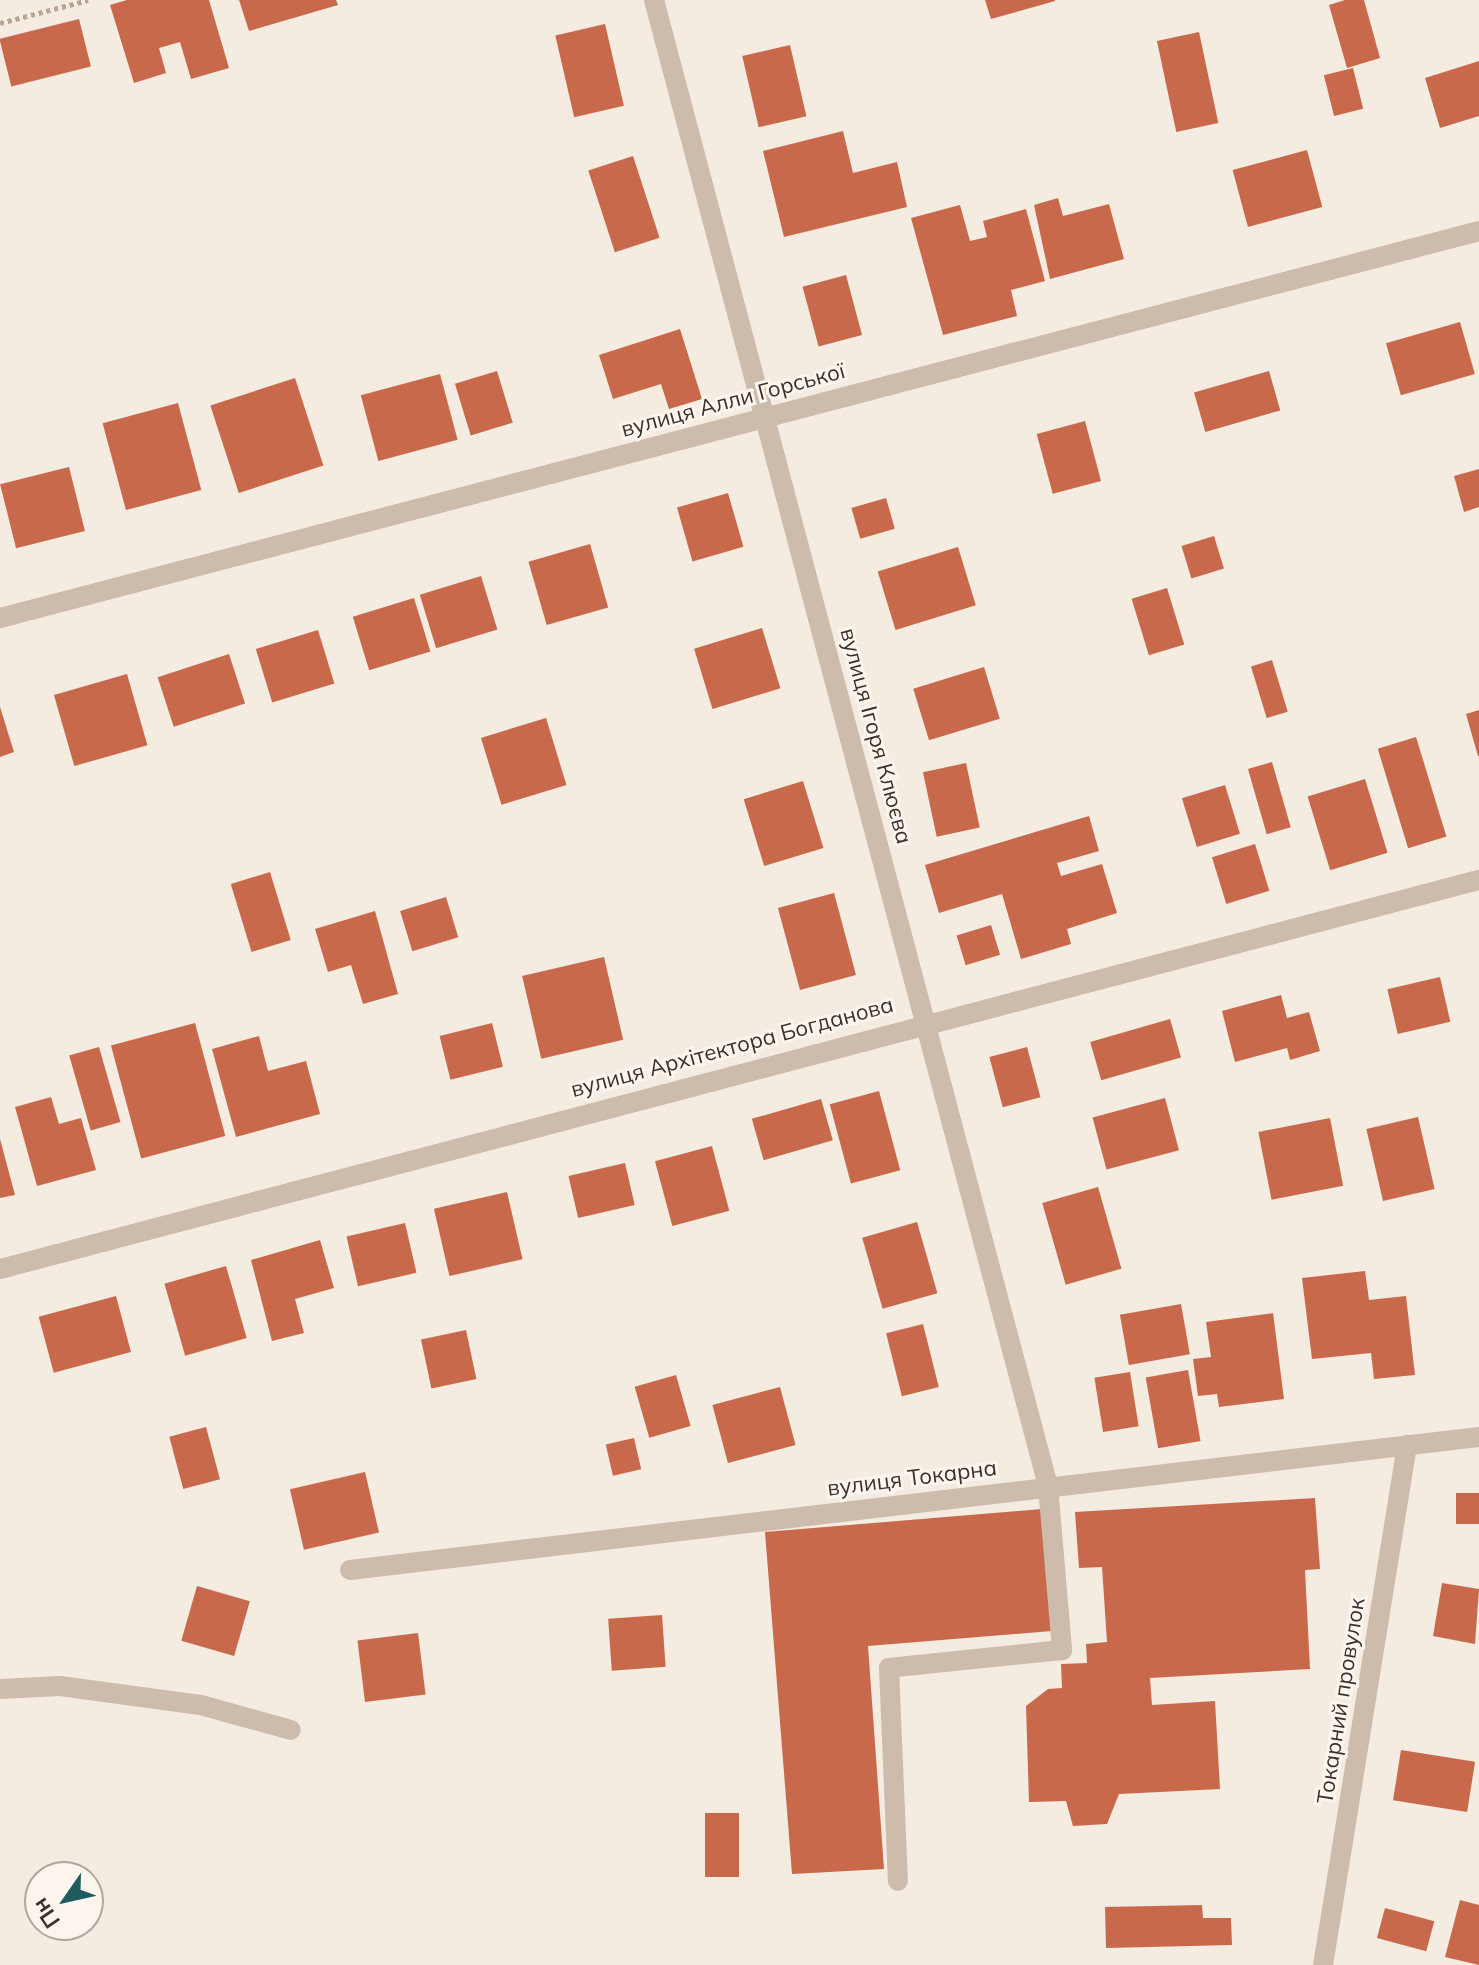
<!DOCTYPE html>
<html>
<head>
<meta charset="utf-8">
<style>
  body { margin:0 }
  #map { position:relative; width:1479px; height:1965px; overflow:hidden; background:#f4ebe1; font-family:Mulish,sans-serif }
  div>[style] { position:absolute }
  .building>* { inset:0; background:#c8694b; transform-origin:0 0 }
  .path>* { height:5px; margin-top:-2.5px; transform-origin:0; background:repeating-linear-gradient(90deg,#b9a596 0 4px,transparent 0 8px) }
  .street>* { height:20px; margin:-10px; padding:0 10px; transform-origin:10px; border-radius:10px; background:#cdbbac }
  span { translate:-50% -50%; white-space:nowrap; text-align:center; line-height:1.15; -webkit-text-stroke:6px #fbf5ee; paint-order:stroke }
  .street-label { font-size:22px; color:#3b302b }
  .north { position:absolute; left:24px; top:1861px; width:80px; height:80px; box-sizing:border-box; background:#fbf5ee; border:2px solid #aea6a0; border-radius:50%; rotate:236deg; font-size:22px; font-weight:700; line-height:32px; text-align:center; color:#3b302b }
  .north::after { content:''; display:block; margin:auto; width:28px; height:36px; background:#1f5a5e; clip-path:polygon(50% 0,100% 100%,50% 72%,0 100%) }
</style>
</head>
<body>
<div id="map">
  <div class="building">
    <i style="clip-path:polygon(127px 0,209px 0,229px 68px,191px 79px,180px 42px,159px 48px,166px 73px,134px 83px,110px 5px)"></i>
    <i style="clip-path:polygon(239px 0,336px 0,338px 5px,249px 31px)"></i>
    <i style="clip-path:polygon(985px 0,1055px 0,1055px 1px,991px 19px)"></i>
    <i style="clip-path:polygon(1345px 0,1364px 0,1380px 58px,1347px 68px,1329px 5px)"></i>
    <i style="left:79px;top:19px;width:49px;height:82px;rotate:76deg"></i>
    <i style="left:605px;top:24px;width:84px;height:51px;rotate:77deg"></i>
    <i style="left:1199px;top:32px;width:93px;height:43px;rotate:78deg"></i>
    <i style="left:790px;top:45px;width:73px;height:49px;rotate:77deg"></i>
    <i style="clip-path:polygon(1479px 61px,1479px 116px,1440px 128px,1425px 78px)"></i>
    <i style="left:1353px;top:68px;width:42px;height:30px;rotate:76deg"></i>
    <i style="clip-path:polygon(843px 131px,853px 173px,897px 162px,907px 207px,784px 237px,763px 151px)"></i>
    <i style="left:1307px;top:150px;width:59px;height:77px;rotate:75deg"></i>
    <i style="left:633px;top:156px;width:86px;height:47px;rotate:72deg"></i>
    <i style="clip-path:polygon(1058px 198px,1063px 216px,1109px 204px,1124px 259px,1050px 279px,1034px 205px)"></i>
    <i style="clip-path:polygon(960px 205px,970px 241px,987px 237px,983px 221px,1026px 209px,1045px 281px,1011px 290px,1017px 316px,943px 335px,911px 218px)"></i>
    <i style="left:846px;top:275px;width:62px;height:45px;rotate:75deg"></i>
    <i style="left:1460px;top:322px;width:54px;height:77px;rotate:74deg"></i>
    <i style="clip-path:polygon(680px 329px,702px 399px,669px 409px,661px 384px,613px 399px,599px 355px)"></i>
    <i style="left:497px;top:371px;width:54px;height:44px;rotate:73deg"></i>
    <i style="left:1269px;top:371px;width:41px;height:78px;rotate:74deg"></i>
    <i style="left:440px;top:374px;width:68px;height:82px;rotate:75deg"></i>
    <i style="left:295px;top:378px;width:92px;height:89px;rotate:72deg"></i>
    <i style="left:178px;top:403px;width:90px;height:78px;rotate:75deg"></i>
    <i style="left:1085px;top:421px;width:62px;height:50px;rotate:75deg"></i>
    <i style="left:69px;top:467px;width:66px;height:71px;rotate:76deg"></i>
    <i style="clip-path:polygon(1479px 469px,1479px 507px,1464px 512px,1454px 476px)"></i>
    <i style="left:728px;top:493px;width:56px;height:53px;rotate:74deg"></i>
    <i style="left:886px;top:498px;width:32px;height:36px;rotate:74deg"></i>
    <i style="left:1214px;top:536px;width:34px;height:34px;rotate:73deg"></i>
    <i style="left:590px;top:544px;width:66px;height:64px;rotate:74deg"></i>
    <i style="left:958px;top:547px;width:61px;height:84px;rotate:73deg"></i>
    <i style="left:481px;top:576px;width:56px;height:64px;rotate:73deg"></i>
    <i style="left:1167px;top:588px;width:59px;height:37px;rotate:73deg"></i>
    <i style="left:414px;top:598px;width:56px;height:64px;rotate:73deg"></i>
    <i style="left:762px;top:628px;width:63px;height:71px;rotate:73deg"></i>
    <i style="left:318px;top:630px;width:56px;height:65px;rotate:73deg"></i>
    <i style="left:229px;top:654px;width:52px;height:75px;rotate:72deg"></i>
    <i style="left:1272px;top:660px;width:54px;height:22px;rotate:73deg"></i>
    <i style="left:984px;top:667px;width:54px;height:74px;rotate:73deg"></i>
    <i style="left:127px;top:674px;width:74px;height:76px;rotate:74deg"></i>
    <i style="clip-path:polygon(0 707px,14px 752px,0 757px)"></i>
    <i style="clip-path:polygon(1479px 710px,1479px 756px,1478px 756px,1466px 714px)"></i>
    <i style="left:546px;top:718px;width:70px;height:68px;rotate:73deg"></i>
    <i style="left:1416px;top:737px;width:104px;height:40px;rotate:73deg"></i>
    <i style="left:1272px;top:762px;width:68px;height:25px;rotate:74deg"></i>
    <i style="left:966px;top:763px;width:66px;height:44px;rotate:78deg"></i>
    <i style="left:1365px;top:779px;width:77px;height:60px;rotate:73deg"></i>
    <i style="left:803px;top:781px;width:70px;height:62px;rotate:73deg"></i>
    <i style="left:1225px;top:785px;width:51px;height:45px;rotate:73deg"></i>
    <i style="clip-path:polygon(1089px 816px,1099px 851px,1057px 863px,1061px 876px,1102px 864px,1117px 913px,1067px 929px,1071px 944px,1021px 959px,1002px 894px,939px 913px,925px 865px)"></i>
    <i style="left:1255px;top:844px;width:49px;height:45px;rotate:73deg"></i>
    <i style="left:270px;top:872px;width:71px;height:41px;rotate:73deg"></i>
    <i style="left:834px;top:893px;width:85px;height:58px;rotate:75deg"></i>
    <i style="left:446px;top:897px;width:42px;height:48px;rotate:73deg"></i>
    <i style="clip-path:polygon(375px 911px,398px 994px,363px 1004px,351px 965px,328px 972px,315px 929px)"></i>
    <i style="left:991px;top:925px;width:31px;height:36px;rotate:73deg"></i>
    <i style="left:604px;top:957px;width:85px;height:84px;rotate:77deg"></i>
    <i style="left:1440px;top:977px;width:46px;height:54px;rotate:77deg"></i>
    <i style="clip-path:polygon(1281px 995px,1287px 1018px,1309px 1012px,1320px 1051px,1290px 1060px,1287px 1048px,1235px 1062px,1222px 1011px)"></i>
    <i style="left:1170px;top:1019px;width:40px;height:83px;rotate:74deg"></i>
    <i style="left:195px;top:1023px;width:117px;height:87px;rotate:75deg"></i>
    <i style="left:492px;top:1023px;width:45px;height:54px;rotate:76deg"></i>
    <i style="clip-path:polygon(259px 1036px,268px 1071px,306px 1061px,320px 1114px,236px 1137px,212px 1049px)"></i>
    <i style="left:99px;top:1047px;width:78px;height:31px;rotate:74deg"></i>
    <i style="left:1027px;top:1047px;width:52px;height:39px;rotate:75deg"></i>
    <i style="left:879px;top:1091px;width:82px;height:51px;rotate:75deg"></i>
    <i style="clip-path:polygon(51px 1097px,59px 1124px,81px 1118px,96px 1170px,37px 1186px,15px 1107px)"></i>
    <i style="left:1165px;top:1098px;width:54px;height:75px;rotate:75deg"></i>
    <i style="left:821px;top:1099px;width:43px;height:72px;rotate:74deg"></i>
    <i style="left:1418px;top:1117px;width:74px;height:53px;rotate:77deg"></i>
    <i style="left:1330px;top:1118px;width:69px;height:73px;rotate:79deg"></i>
    <i style="clip-path:polygon(0 1139px,15px 1195px,0 1198px)"></i>
    <i style="left:712px;top:1146px;width:67px;height:59px;rotate:75deg"></i>
    <i style="left:625px;top:1163px;width:43px;height:58px;rotate:77deg"></i>
    <i style="left:1098px;top:1187px;width:85px;height:58px;rotate:74deg"></i>
    <i style="left:507px;top:1192px;width:69px;height:75px;rotate:77deg"></i>
    <i style="left:917px;top:1222px;width:74px;height:57px;rotate:74deg"></i>
    <i style="left:405px;top:1223px;width:51px;height:60px;rotate:77deg"></i>
    <i style="clip-path:polygon(320px 1240px,334px 1288px,295px 1299px,304px 1333px,272px 1341px,251px 1260px)"></i>
    <i style="left:226px;top:1266px;width:75px;height:64px;rotate:74deg"></i>
    <i style="clip-path:polygon(1365px 1271px,1369px 1300px,1406px 1296px,1415px 1375px,1374px 1379px,1371px 1353px,1312px 1359px,1302px 1278px)"></i>
    <i style="left:116px;top:1296px;width:58px;height:80px;rotate:75deg"></i>
    <i style="left:1181px;top:1304px;width:51px;height:62px;rotate:80deg"></i>
    <i style="clip-path:polygon(1273px 1313px,1284px 1399px,1219px 1407px,1217px 1394px,1198px 1396px,1193px 1359px,1211px 1357px,1206px 1322px)"></i>
    <i style="left:923px;top:1324px;width:65px;height:38px;rotate:76deg"></i>
    <i style="left:466px;top:1330px;width:50px;height:46px;rotate:78deg"></i>
    <i style="left:1188px;top:1370px;width:72px;height:43px;rotate:80deg"></i>
    <i style="left:1130px;top:1372px;width:55px;height:36px;rotate:81deg"></i>
    <i style="left:676px;top:1375px;width:53px;height:43px;rotate:74deg"></i>
    <i style="left:780px;top:1387px;width:60px;height:70px;rotate:75deg"></i>
    <i style="left:206px;top:1427px;width:54px;height:38px;rotate:75deg"></i>
    <i style="left:634px;top:1438px;width:32px;height:29px;rotate:77deg"></i>
    <i style="left:365px;top:1472px;width:62px;height:77px;rotate:77deg"></i>
    <i style="left:1479px;top:1493px;width:31px;height:23px;rotate:90deg"></i>
    <i style="clip-path:polygon(1315px 1498px,1320px 1569px,1305px 1570px,1310px 1669px,1150px 1678px,1152px 1705px,1215px 1701px,1220px 1789px,1119px 1794px,1107px 1824px,1073px 1826px,1066px 1801px,1029px 1802px,1026px 1706px,1048px 1689px,1062px 1688px,1061px 1664px,1087px 1663px,1086px 1644px,1107px 1642px,1102px 1567px,1079px 1568px,1075px 1512px)"></i>
    <i style="clip-path:polygon(1042px 1509px,1052px 1631px,868px 1646px,884px 1869px,792px 1874px,765px 1532px)"></i>
    <i style="clip-path:polygon(1442px 1583px,1479px 1589px,1475px 1644px,1433px 1636px)"></i>
    <i style="left:197px;top:1586px;width:55px;height:57px;rotate:16deg"></i>
    <i style="left:662px;top:1615px;width:52px;height:54px;rotate:86deg"></i>
    <i style="left:418px;top:1633px;width:62px;height:61px;rotate:83deg"></i>
    <i style="left:1401px;top:1750px;width:75px;height:51px;rotate:9deg"></i>
    <i style="left:705px;top:1813px;width:34px;height:64px"></i>
    <i style="clip-path:polygon(1460px 1900px,1479px 1905px,1479px 1965px,1445px 1957px)"></i>
    <i style="clip-path:polygon(1202px 1905px,1203px 1918px,1231px 1918px,1232px 1945px,1106px 1948px,1105px 1907px)"></i>
    <i style="left:1385px;top:1908px;width:51px;height:31px;rotate:15deg"></i>
  </div>
  <div class="path">
    <i style="left:0;top:23px;width:91px;rotate:-14.6deg"></i>
  </div>
  <div class="street">
    <i style="left:654px;top:0;width:1537px;rotate:75.15deg"></i>
    <i style="left:1048px;top:1486px;width:165px;rotate:85.1deg"></i>
    <i style="left:1062px;top:1650px;width:174px;rotate:174.1deg"></i>
    <i style="left:889px;top:1668px;width:213px;rotate:87.6deg"></i>
    <i style="left:0;top:618px;width:1529px;rotate:-14.66deg"></i>
    <i style="left:0;top:1269px;width:1529px;rotate:-14.74deg"></i>
    <i style="left:350px;top:1570px;width:1137px;rotate:-6.72deg"></i>
    <i style="left:0;top:1689px;width:60px;rotate:-2.9deg"></i>
    <i style="left:60px;top:1686px;width:142px;rotate:7.7deg"></i>
    <i style="left:201px;top:1705px;width:93px;rotate:15.5deg"></i>
    <i style="left:1323px;top:1965px;width:527px;rotate:-80.82deg"></i>
  </div>
  <div class="street-label">
    <span style="left:733px;top:400px;rotate:-15deg">вулиця Алли Горської</span>
    <span style="left:876px;top:736px;rotate:75deg">вулиця Ігоря Клюєва</span>
    <span style="left:732px;top:1047px;rotate:-15deg">вулиця Архітектора Богданова</span>
    <span style="left:912px;top:1478px;rotate:-7deg">вулиця Токарна</span>
    <span style="left:1341px;top:1701px;rotate:-81deg">Токарний провулок</span>
  </div>
  <div class="north">Пн</div>
</div>
</body>
</html>
